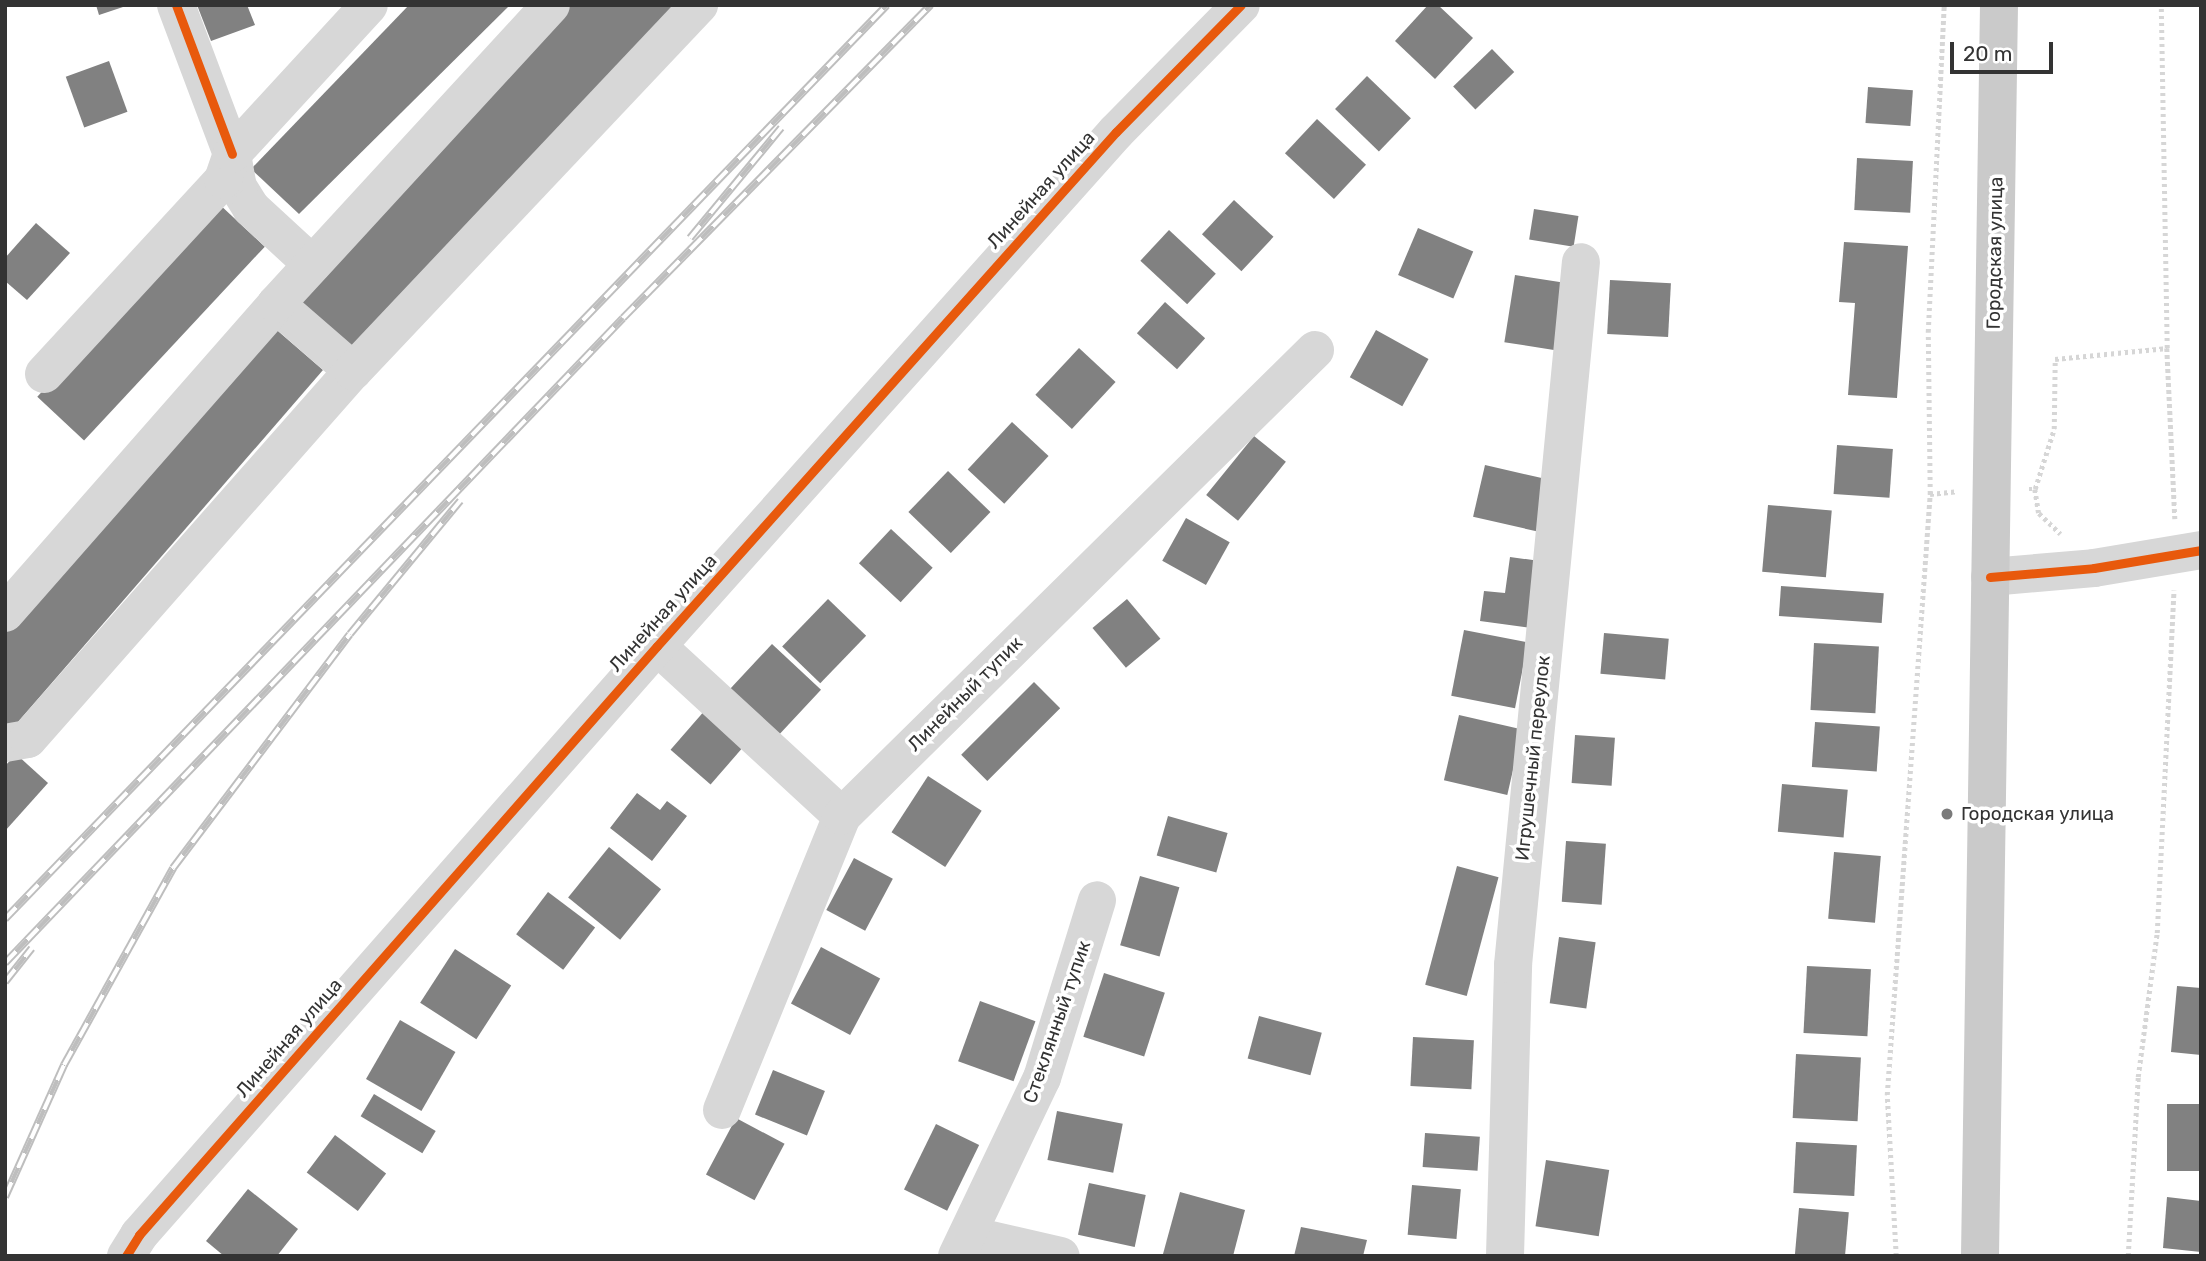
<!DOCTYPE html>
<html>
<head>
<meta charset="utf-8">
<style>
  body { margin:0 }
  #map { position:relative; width:2206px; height:1261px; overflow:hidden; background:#fff; font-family:Rubik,sans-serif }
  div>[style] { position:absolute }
  .building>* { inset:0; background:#818181; transform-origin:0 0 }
  .path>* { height:4.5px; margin-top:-2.25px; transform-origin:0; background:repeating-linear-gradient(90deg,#d6d6d6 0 3.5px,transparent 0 7px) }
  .minor>* { height:38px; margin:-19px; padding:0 19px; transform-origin:19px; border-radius:19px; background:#d7d7d7 }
  .major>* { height:38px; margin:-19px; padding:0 19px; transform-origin:19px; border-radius:19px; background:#cacaca }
  .rail>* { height:8px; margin-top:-4px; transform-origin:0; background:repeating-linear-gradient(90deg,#fff 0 16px,#bebebe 0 32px); box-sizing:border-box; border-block:2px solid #bebebe }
  .cycleway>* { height:9px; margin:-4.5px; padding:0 4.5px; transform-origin:4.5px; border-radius:4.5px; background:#e8590c }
  .dots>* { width:19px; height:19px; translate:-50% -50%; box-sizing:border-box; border:4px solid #fff; border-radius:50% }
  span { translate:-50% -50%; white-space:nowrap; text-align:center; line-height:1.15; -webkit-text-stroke:7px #fff; paint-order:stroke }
  .street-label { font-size:19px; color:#333 }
  .poi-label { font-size:19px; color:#333 }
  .left { translate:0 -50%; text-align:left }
  .frame { position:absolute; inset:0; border:7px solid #333; pointer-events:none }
  .scale { position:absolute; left:1950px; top:42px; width:103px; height:32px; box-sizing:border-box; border:4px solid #333; border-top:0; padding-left:9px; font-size:21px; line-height:24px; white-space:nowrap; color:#333; -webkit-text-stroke:5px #fff; paint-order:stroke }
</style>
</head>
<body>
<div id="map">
  <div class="building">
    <i style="clip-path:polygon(96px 5px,126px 5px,126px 6px,99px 15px)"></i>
    <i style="clip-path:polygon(197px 5px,247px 5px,255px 25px,211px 41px)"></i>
    <i style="clip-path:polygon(409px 5px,510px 5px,299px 214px,251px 169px)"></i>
    <i style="clip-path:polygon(569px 5px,678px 5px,356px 351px,294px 298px)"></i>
    <i style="clip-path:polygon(1428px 5px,1438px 5px,1473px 38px,1435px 79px,1395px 41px)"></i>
    <i style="left:1492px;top:49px;width:32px;height:54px;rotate:46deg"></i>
    <i style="left:109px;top:61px;width:54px;height:46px;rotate:70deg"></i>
    <i style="left:1367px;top:76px;width:61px;height:46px;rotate:44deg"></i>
    <i style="left:1868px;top:87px;width:45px;height:36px;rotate:4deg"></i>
    <i style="left:1317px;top:119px;width:67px;height:47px;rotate:43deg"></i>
    <i style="left:1857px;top:158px;width:56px;height:52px;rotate:3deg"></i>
    <i style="left:1234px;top:200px;width:54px;height:47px;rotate:43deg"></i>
    <i style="left:218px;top:203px;width:64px;height:265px;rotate:43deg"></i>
    <i style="left:1534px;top:209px;width:45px;height:31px;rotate:9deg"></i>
    <i style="clip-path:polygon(36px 223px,70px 253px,27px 300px,5px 281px,5px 258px)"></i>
    <i style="left:1418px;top:228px;width:60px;height:51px;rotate:23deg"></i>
    <i style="left:1169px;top:230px;width:64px;height:42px;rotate:43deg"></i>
    <i style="clip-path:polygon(1844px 242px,1908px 246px,1897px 398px,1848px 395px,1855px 303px,1839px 302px)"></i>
    <i style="left:1515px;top:275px;width:55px;height:68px;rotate:9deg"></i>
    <i style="left:1610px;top:280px;width:61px;height:54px;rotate:3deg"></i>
    <i style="left:1165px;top:302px;width:54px;height:42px;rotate:42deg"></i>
    <i style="clip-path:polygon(271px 325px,323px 370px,5px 737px,5px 632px)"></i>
    <i style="left:1376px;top:330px;width:60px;height:54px;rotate:29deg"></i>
    <i style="left:1079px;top:348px;width:50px;height:64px;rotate:43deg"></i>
    <i style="left:1012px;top:422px;width:50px;height:65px;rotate:43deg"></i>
    <i style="left:1254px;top:436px;width:41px;height:76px;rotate:39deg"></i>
    <i style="left:1837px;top:445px;width:56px;height:49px;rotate:4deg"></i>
    <i style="left:1485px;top:465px;width:65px;height:53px;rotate:13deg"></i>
    <i style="left:948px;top:471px;width:59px;height:57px;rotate:44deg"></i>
    <i style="left:1768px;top:505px;width:64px;height:67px;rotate:5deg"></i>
    <i style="left:1186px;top:518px;width:50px;height:49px;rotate:29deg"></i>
    <i style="left:891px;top:529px;width:57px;height:47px;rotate:43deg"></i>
    <i style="clip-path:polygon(1510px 557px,1540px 561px,1532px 628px,1480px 621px,1484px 591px,1505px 593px)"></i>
    <i style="left:1781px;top:586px;width:103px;height:30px;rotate:4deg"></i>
    <i style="left:828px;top:599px;width:53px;height:66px;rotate:44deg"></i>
    <i style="left:1127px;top:599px;width:52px;height:45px;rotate:50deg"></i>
    <i style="left:1464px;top:630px;width:65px;height:67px;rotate:11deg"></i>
    <i style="left:1604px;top:633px;width:65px;height:41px;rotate:5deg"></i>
    <i style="left:1814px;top:643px;width:65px;height:67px;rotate:3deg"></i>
    <i style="left:772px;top:644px;width:67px;height:65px;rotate:43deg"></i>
    <i style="left:1034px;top:682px;width:37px;height:103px;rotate:45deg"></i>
    <i style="left:706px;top:709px;width:53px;height:54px;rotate:41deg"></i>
    <i style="left:1459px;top:715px;width:65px;height:67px;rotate:13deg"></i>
    <i style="left:1815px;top:722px;width:65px;height:45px;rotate:4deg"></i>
    <i style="left:1575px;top:735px;width:40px;height:48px;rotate:4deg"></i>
    <i style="clip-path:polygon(16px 754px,48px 783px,5px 831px,5px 766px)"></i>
    <i style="left:928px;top:776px;width:64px;height:67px;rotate:33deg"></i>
    <i style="left:1782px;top:784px;width:66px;height:48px;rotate:5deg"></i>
    <i style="clip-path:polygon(637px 793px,660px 810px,667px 801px,687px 816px,652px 861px,610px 828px)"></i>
    <i style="left:1168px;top:816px;width:62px;height:41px;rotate:16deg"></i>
    <i style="left:1566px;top:841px;width:40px;height:61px;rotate:4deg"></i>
    <i style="left:609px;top:847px;width:67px;height:65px;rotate:39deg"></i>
    <i style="left:1834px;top:852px;width:47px;height:67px;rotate:5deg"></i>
    <i style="left:854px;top:858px;width:44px;height:59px;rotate:28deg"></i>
    <i style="left:1457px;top:866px;width:43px;height:123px;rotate:15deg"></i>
    <i style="left:1140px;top:876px;width:41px;height:72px;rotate:16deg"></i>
    <i style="left:548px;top:892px;width:59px;height:53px;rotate:37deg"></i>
    <i style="left:1559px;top:937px;width:37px;height:67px;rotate:8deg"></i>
    <i style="left:821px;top:947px;width:67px;height:64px;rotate:28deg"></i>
    <i style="left:455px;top:949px;width:67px;height:64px;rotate:33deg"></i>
    <i style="left:1807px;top:966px;width:64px;height:67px;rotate:3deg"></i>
    <i style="left:1104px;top:973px;width:64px;height:67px;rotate:18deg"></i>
    <i style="clip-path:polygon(2177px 986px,2201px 988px,2201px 1055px,2171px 1052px)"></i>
    <i style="left:980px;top:1001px;width:59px;height:64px;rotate:20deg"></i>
    <i style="left:1259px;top:1016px;width:65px;height:44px;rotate:15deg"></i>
    <i style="left:400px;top:1020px;width:64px;height:68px;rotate:30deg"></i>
    <i style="left:1413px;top:1037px;width:61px;height:49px;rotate:3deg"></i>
    <i style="left:1796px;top:1054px;width:65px;height:64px;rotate:3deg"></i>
    <i style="left:773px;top:1070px;width:56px;height:48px;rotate:22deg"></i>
    <i style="left:374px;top:1094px;width:72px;height:26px;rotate:31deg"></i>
    <i style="left:2167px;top:1104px;width:34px;height:67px"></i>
    <i style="left:1057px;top:1111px;width:67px;height:50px;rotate:11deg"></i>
    <i style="left:736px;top:1118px;width:55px;height:64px;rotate:28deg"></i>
    <i style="left:936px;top:1124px;width:48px;height:73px;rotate:26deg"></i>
    <i style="left:1425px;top:1133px;width:55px;height:34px;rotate:4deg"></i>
    <i style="left:335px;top:1135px;width:64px;height:47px;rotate:37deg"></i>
    <i style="left:1796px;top:1142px;width:61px;height:51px;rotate:3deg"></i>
    <i style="left:1546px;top:1160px;width:64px;height:67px;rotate:9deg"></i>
    <i style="left:1089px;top:1183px;width:58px;height:53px;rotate:12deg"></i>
    <i style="left:1412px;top:1185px;width:49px;height:50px;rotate:5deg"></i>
    <i style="clip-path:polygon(248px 1189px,298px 1229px,277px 1256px,224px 1256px,206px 1241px)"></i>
    <i style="clip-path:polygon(1180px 1192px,1245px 1210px,1233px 1256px,1163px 1254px)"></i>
    <i style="clip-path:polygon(2167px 1197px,2201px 1201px,2201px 1252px,2163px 1248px)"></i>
    <i style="left:1799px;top:1208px;width:50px;height:47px;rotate:5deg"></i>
    <i style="clip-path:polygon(1301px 1227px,1367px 1240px,1363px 1256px,1294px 1256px)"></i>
  </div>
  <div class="path">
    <i style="left:2167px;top:348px;width:171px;rotate:87.3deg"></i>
    <i style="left:2029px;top:489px;width:6px"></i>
    <i style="left:2035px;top:489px;width:63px;rotate:-72.4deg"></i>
    <i style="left:2054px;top:429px;width:70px;rotate:-89.2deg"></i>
    <i style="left:2055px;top:359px;width:113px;rotate:-5.6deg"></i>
    <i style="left:2167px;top:348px;width:343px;rotate:-91deg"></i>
    <i style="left:2035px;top:489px;width:24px;rotate:81deg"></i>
    <i style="left:2039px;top:513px;width:30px;rotate:44deg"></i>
    <i style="left:1930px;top:494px;width:27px;rotate:-6deg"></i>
    <i style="left:1896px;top:1256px;width:161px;rotate:-93.2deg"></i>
    <i style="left:1887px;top:1095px;width:603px;rotate:-85.91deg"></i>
    <i style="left:1930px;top:494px;width:162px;rotate:-90.7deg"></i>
    <i style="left:1928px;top:332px;width:327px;rotate:-87.2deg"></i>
    <i style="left:2128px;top:1256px;width:179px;rotate:-86.8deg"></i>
    <i style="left:2138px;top:1077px;width:145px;rotate:-82.5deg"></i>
    <i style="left:2157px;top:933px;width:343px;rotate:-87.2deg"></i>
  </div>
  <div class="minor">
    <i style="left:176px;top:5px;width:159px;rotate:69.4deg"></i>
    <i style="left:232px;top:154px;width:34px;rotate:80deg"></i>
    <i style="left:238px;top:187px;width:25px;rotate:58deg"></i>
    <i style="left:251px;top:208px;width:83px;rotate:42.6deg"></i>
    <i style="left:276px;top:304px;width:102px;rotate:41deg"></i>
    <i style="left:44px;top:374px;width:264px;rotate:-47.3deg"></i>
    <i style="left:223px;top:180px;width:28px;rotate:-71deg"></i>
    <i style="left:232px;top:154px;width:202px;rotate:-47.4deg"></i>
    <i style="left:1990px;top:577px;width:104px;rotate:-4.9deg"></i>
    <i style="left:2094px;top:568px;width:109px;rotate:-9.5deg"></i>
    <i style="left:5px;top:613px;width:411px;rotate:-48.7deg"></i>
    <i style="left:276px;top:304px;width:406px;rotate:-47.4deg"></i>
    <i style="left:657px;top:646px;width:251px;rotate:42.6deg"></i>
    <i style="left:5px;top:743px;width:23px;rotate:-10deg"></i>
    <i style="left:28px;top:739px;width:491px;rotate:-48.6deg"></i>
    <i style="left:353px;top:371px;width:504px;rotate:-46.61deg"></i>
    <i style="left:722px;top:1110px;width:318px;rotate:-67.8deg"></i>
    <i style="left:842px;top:816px;width:664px;rotate:-44.57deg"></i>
    <i style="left:969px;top:1235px;width:94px;rotate:12.9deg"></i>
    <i style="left:126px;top:1256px;width:25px;rotate:-58deg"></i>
    <i style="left:139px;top:1235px;width:784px;rotate:-48.67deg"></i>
    <i style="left:657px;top:646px;width:689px;rotate:-48.24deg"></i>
    <i style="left:1116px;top:132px;width:178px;rotate:-45.5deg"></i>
    <i style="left:957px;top:1256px;width:197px;rotate:-64.5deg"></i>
    <i style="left:1042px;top:1078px;width:186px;rotate:-72.8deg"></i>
    <i style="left:1505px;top:1256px;width:291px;rotate:-88.4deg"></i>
    <i style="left:1513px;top:965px;width:706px;rotate:-84.48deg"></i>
  </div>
  <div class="major">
    <i style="left:1980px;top:1256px;width:1251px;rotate:-89.13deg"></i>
  </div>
  <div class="rail">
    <i style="left:690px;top:238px;width:143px;rotate:-50.4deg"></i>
    <i style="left:5px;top:919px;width:1270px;rotate:-46.02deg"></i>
    <i style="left:5px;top:963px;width:893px;rotate:-46.22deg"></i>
    <i style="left:623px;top:318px;width:439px;rotate:-45.5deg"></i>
    <i style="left:5px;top:982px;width:43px;rotate:-51.5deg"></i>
    <i style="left:5px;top:1197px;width:145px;rotate:-65.9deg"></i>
    <i style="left:64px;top:1065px;width:225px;rotate:-61deg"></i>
    <i style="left:173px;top:868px;width:293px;rotate:-52.9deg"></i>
    <i style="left:350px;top:634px;width:173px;rotate:-50.4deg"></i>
  </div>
  <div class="cycleway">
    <i style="left:176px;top:5px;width:159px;rotate:69.4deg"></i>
    <i style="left:1990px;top:577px;width:104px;rotate:-4.9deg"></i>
    <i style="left:2094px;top:568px;width:109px;rotate:-9.5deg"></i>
    <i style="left:126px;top:1256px;width:25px;rotate:-58deg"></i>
    <i style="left:139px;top:1235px;width:784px;rotate:-48.67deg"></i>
    <i style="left:657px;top:646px;width:689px;rotate:-48.24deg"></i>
    <i style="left:1116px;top:132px;width:178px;rotate:-45.5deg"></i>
  </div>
  <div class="dots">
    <i style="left:1947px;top:814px;background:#7a7a7a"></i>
  </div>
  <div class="street-label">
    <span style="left:1041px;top:190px;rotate:-48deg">Линейная улица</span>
    <span style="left:1995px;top:253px;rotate:-89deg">Городская улица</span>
    <span style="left:663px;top:613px;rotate:-48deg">Линейная улица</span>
    <span style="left:965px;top:694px;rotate:-45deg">Линейный тупик</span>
    <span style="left:1533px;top:758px;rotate:-84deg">Игрушечный переулок</span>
    <span style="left:1057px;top:1022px;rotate:-71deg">Стеклянный тупик</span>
    <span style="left:289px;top:1038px;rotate:-49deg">Линейная улица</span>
  </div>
  <div class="poi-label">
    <span class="left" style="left:1961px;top:814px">Городская улица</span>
  </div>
  <div class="frame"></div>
  <div class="scale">20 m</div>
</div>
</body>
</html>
